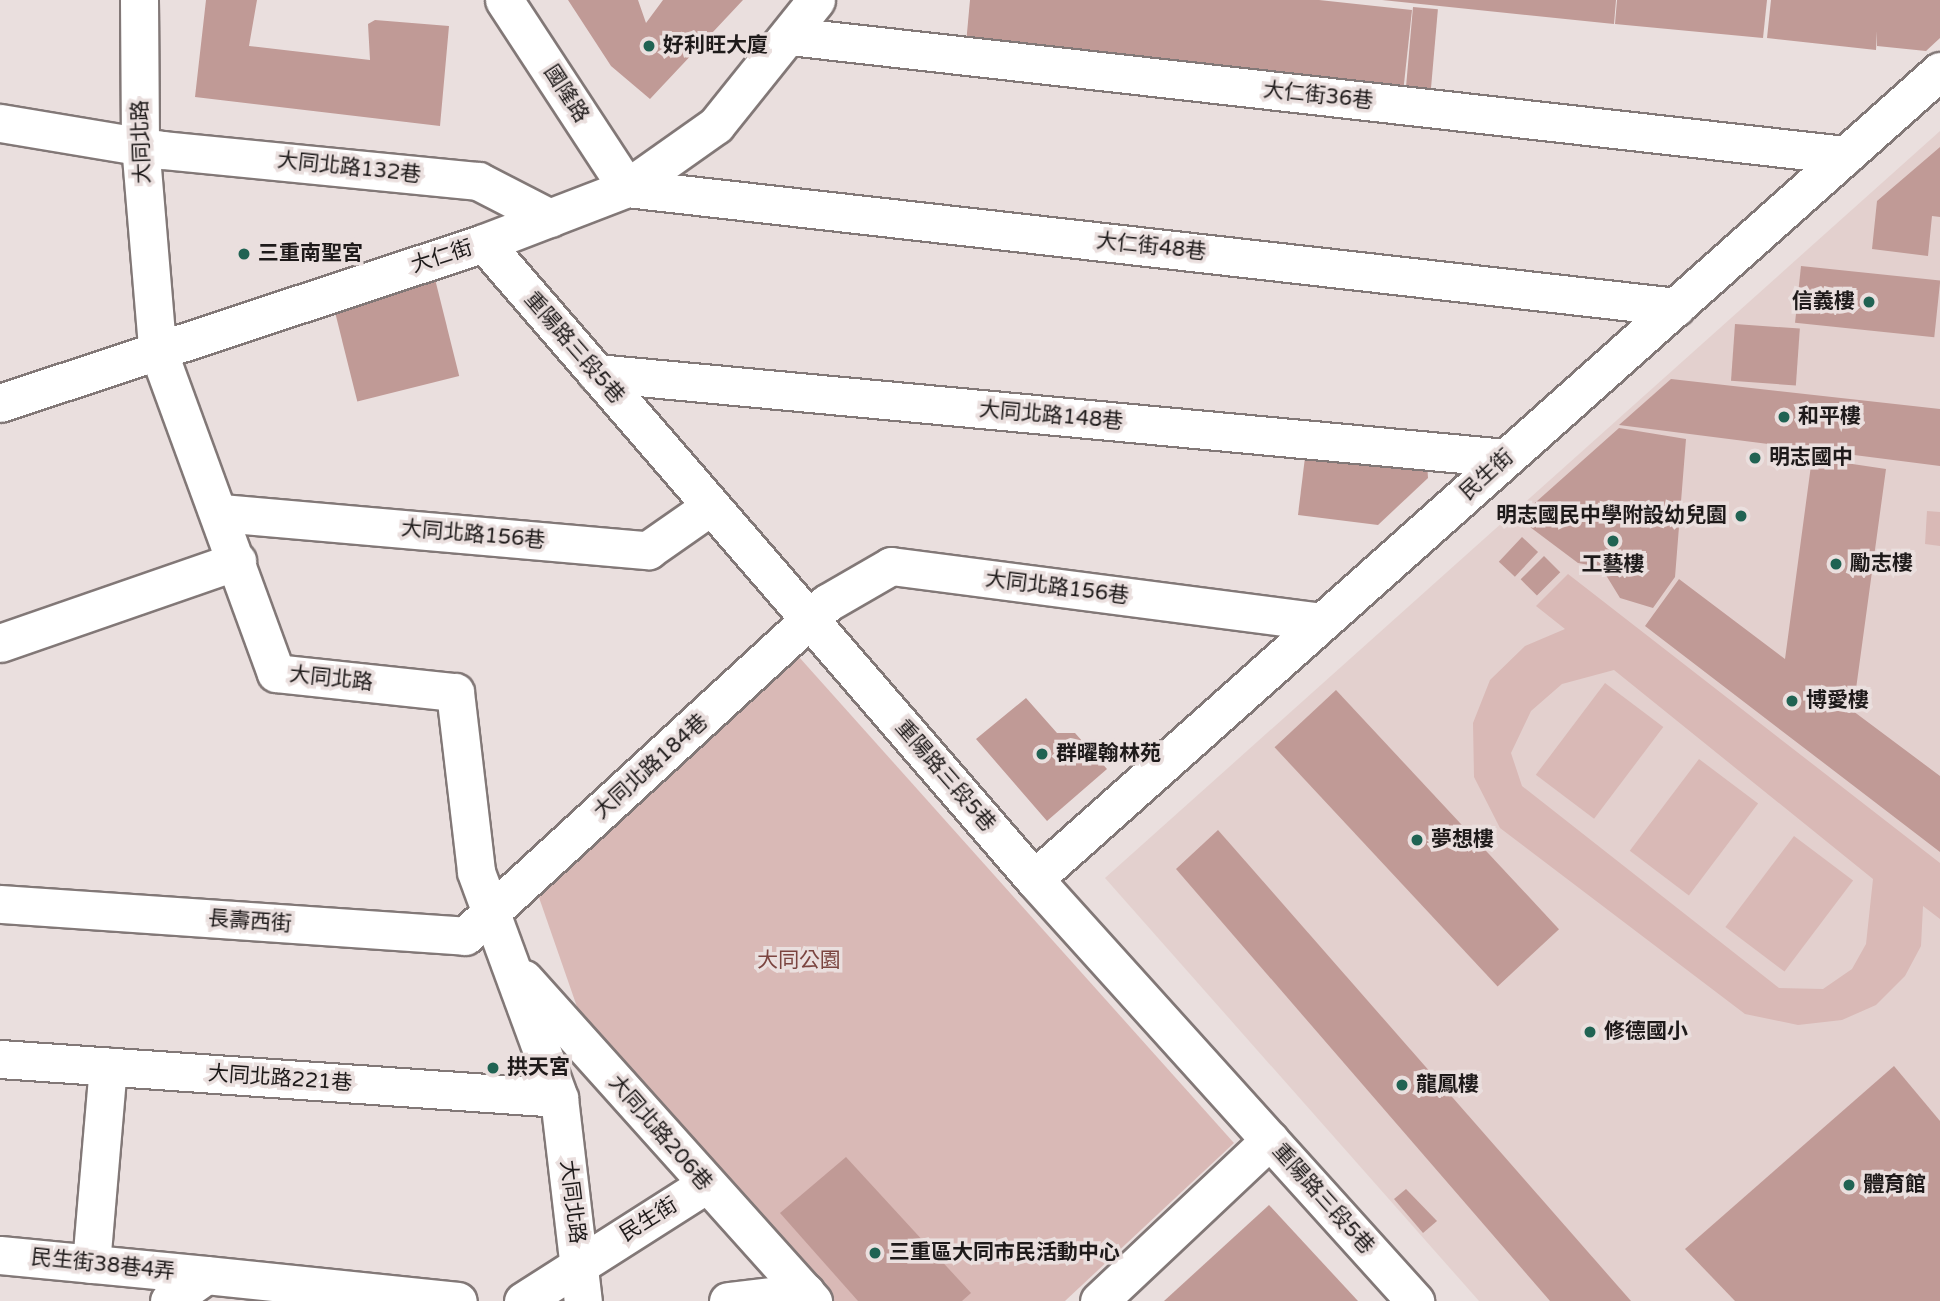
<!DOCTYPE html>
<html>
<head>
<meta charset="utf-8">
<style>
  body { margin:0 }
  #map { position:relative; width:1940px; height:1301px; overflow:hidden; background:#eadfde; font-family:"Varela Round","Noto Sans TC",sans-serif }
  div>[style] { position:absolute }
  .built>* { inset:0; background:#e3d0ce }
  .green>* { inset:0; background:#d9b9b6; transform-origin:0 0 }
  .building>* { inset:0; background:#c09a96; transform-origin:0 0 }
  .roads { filter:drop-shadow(2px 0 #827877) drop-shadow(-2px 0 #827877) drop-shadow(0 2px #827877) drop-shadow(0 -2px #827877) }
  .minor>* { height:37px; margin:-18.5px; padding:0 18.5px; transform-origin:18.5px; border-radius:18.5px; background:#fff }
  .dots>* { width:19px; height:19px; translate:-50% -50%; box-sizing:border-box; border:4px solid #eadfde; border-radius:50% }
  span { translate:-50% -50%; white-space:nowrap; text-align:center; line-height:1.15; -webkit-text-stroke:7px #eadfde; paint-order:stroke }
  .poi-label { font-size:21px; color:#1e1a1a; font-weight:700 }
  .left { translate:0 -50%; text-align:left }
  .right { translate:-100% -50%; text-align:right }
  .street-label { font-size:21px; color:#1e1a1a }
  .park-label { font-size:21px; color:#7b4540 }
</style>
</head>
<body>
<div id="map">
  <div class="built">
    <i style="clip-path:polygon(1940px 131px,1940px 1301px,1479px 1301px,1105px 878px)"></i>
  </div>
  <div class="green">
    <i style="clip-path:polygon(1927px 511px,1940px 512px,1940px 546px,1925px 544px)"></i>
    <i style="clip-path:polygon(evenodd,1568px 574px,1940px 863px,1940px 919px,1923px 906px,1921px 946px,1905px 976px,1876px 1005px,1842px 1020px,1798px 1025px,1745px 1014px,1500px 828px,1474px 777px,1473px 723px,1490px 680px,1525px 646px,1565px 629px,1536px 606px,1568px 574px,1614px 670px,1873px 879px,1866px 944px,1852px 969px,1823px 989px,1779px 988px,1522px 786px,1511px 753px,1531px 711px,1562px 684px,1614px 670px)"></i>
    <i style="clip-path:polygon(799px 657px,1234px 1143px,1065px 1301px,834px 1301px,584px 1027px,535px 886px)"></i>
    <i style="left:1605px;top:683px;width:73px;height:115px;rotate:37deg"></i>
    <i style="left:1699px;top:759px;width:74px;height:115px;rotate:37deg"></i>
    <i style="left:1794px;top:836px;width:74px;height:114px;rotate:37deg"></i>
  </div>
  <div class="building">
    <i style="clip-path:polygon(206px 0,257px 0,249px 46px,370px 60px,368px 24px,375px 20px,449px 26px,440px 126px,195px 97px)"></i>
    <i style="clip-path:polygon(568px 0,638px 0,646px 23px,663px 0,743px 0,650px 99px,611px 66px)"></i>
    <i style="clip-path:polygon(970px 0,1319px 0,1412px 10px,1403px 93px,966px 44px)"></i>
    <i style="clip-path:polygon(1382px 0,1616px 0,1614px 24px)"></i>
    <i style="clip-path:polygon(1617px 0,1767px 0,1763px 38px,1615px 24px)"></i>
    <i style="clip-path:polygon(1771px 0,1940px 0,1940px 38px,1926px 51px,1877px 46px,1877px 31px,1876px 50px,1767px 38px)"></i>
    <i style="left:1413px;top:7px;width:25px;height:86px;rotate:5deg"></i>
    <i style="clip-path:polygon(1940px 147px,1940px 217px,1932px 216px,1928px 256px,1872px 249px,1877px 201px)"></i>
    <i style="left:1801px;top:266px;width:140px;height:57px;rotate:6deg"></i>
    <i style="left:435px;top:279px;width:100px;height:105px;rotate:76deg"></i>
    <i style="left:1735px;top:324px;width:65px;height:57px;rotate:4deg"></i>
    <i style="clip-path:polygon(1671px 379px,1940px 409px,1940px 466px,1619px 425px)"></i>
    <i style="clip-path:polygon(1619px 428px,1686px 439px,1675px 577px,1653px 608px,1620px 598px,1601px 567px,1578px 563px,1518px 518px)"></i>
    <i style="clip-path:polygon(1306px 449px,1427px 462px,1428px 478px,1378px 525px,1298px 515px)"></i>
    <i style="clip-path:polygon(1812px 458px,1886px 469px,1853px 711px,1940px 776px,1940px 852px,1645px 626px,1679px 579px,1785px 659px)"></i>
    <i style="left:1522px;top:537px;width:22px;height:34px;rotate:43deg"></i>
    <i style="left:1544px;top:556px;width:23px;height:33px;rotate:45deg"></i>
    <i style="left:1336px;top:690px;width:327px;height:84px;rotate:47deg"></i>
    <i style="clip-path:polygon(1026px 698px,1057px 733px,1075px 733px,1107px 769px,1047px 821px,976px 739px)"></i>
    <i style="clip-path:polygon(1218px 830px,1631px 1301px,1550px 1301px,1176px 869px)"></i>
    <i style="clip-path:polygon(1894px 1066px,1940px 1121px,1940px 1301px,1735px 1301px,1685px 1249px)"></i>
    <i style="clip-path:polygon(846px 1157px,971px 1293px,962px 1301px,858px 1301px,780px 1213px)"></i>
    <i style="clip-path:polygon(1406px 1189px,1437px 1221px,1423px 1233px,1394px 1199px)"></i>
    <i style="clip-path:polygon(1269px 1205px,1358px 1301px,1164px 1301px)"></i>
  </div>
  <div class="roads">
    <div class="minor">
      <i style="left:139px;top:0;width:144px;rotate:89.6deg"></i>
      <i style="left:140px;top:144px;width:205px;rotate:85.2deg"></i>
      <i style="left:157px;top:348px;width:346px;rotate:69.9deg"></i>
      <i style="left:276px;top:673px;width:180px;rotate:6.1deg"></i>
      <i style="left:455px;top:692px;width:181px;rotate:83.3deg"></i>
      <i style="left:476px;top:872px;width:241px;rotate:69.8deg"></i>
      <i style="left:559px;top:1098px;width:204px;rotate:83.3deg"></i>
      <i style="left:504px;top:0;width:225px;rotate:56.8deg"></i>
      <i style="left:627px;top:188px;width:1056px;rotate:6.47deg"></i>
      <i style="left:790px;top:36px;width:1062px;rotate:6.44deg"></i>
      <i style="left:0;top:123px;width:164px;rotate:9.5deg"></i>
      <i style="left:162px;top:150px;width:318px;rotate:5.6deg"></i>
      <i style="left:478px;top:181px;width:81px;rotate:27.2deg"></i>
      <i style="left:484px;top:243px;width:841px;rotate:49.15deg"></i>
      <i style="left:1034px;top:879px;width:569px;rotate:47.92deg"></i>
      <i style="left:596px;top:373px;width:913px;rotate:5.34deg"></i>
      <i style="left:0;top:403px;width:510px;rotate:-18.29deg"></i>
      <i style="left:484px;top:243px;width:153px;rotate:-21deg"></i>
      <i style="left:627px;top:188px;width:109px;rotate:-35.3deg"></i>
      <i style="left:716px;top:125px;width:160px;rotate:-51.3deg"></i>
      <i style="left:221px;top:513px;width:429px;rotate:5deg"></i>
      <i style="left:648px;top:550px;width:77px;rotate:-34.9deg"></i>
      <i style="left:0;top:643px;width:251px;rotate:-19.1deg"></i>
      <i style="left:1034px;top:879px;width:1214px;rotate:-41.73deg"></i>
      <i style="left:0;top:904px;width:466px;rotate:3.9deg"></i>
      <i style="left:465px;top:936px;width:492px;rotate:-42.6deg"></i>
      <i style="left:827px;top:603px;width:74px;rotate:-30deg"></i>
      <i style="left:891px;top:566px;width:434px;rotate:7.4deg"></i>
      <i style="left:524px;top:979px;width:433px;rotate:48.1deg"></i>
      <i style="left:0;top:1059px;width:560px;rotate:3.99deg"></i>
      <i style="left:0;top:1255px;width:207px;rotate:5.5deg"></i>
      <i style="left:91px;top:1264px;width:198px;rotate:-85.1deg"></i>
      <i style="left:169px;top:1301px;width:45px;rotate:-35.1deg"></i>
      <i style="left:206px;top:1275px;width:253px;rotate:5.9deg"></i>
      <i style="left:523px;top:1301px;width:216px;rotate:-32.5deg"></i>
      <i style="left:728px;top:1301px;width:78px;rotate:-6.7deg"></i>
      <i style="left:1099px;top:1301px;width:235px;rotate:-43.3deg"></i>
    </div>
  </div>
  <div class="dots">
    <i style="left:649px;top:46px;background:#206353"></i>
    <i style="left:244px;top:254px;background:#206353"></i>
    <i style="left:1869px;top:302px;background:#206353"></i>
    <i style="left:1784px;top:417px;background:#206353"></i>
    <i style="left:1755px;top:458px;background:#206353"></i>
    <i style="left:1741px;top:516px;background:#206353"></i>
    <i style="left:1613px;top:541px;background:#206353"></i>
    <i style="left:1836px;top:564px;background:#206353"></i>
    <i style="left:1792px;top:701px;background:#206353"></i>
    <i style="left:1042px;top:754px;background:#206353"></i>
    <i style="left:1417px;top:840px;background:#206353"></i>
    <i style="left:1590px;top:1032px;background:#206353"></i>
    <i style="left:493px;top:1068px;background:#206353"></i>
    <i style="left:1402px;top:1085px;background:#206353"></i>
    <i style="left:1849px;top:1185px;background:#206353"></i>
    <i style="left:875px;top:1253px;background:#206353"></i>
  </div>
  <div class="poi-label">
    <span class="left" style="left:663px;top:46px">好利旺大廈</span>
    <span class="left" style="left:258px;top:254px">三重南聖宮</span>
    <span class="right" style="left:1855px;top:302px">信義樓</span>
    <span class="left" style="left:1798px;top:417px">和平樓</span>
    <span class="left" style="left:1769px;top:458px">明志國中</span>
    <span class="right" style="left:1727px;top:516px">明志國民中學附設幼兒園</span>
    <span class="left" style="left:1850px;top:564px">勵志樓</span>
    <span style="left:1613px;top:565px">工藝樓</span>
    <span class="left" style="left:1806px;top:701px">博愛樓</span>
    <span class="left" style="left:1056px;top:754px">群曜翰林苑</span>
    <span class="left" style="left:1431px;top:840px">夢想樓</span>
    <span class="left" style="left:1604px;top:1032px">修德國小</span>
    <span class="left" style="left:507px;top:1068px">拱天宮</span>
    <span class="left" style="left:1416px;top:1085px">龍鳳樓</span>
    <span class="left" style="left:1863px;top:1185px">體育館</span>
    <span class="left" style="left:889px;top:1253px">三重區大同市民活動中心</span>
  </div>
  <div class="street-label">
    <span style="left:566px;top:94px;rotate:57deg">國隆路</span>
    <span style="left:1318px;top:96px;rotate:6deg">大仁街36巷</span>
    <span style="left:142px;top:142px;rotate:-92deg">大同北路</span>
    <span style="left:349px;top:168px;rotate:6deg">大同北路132巷</span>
    <span style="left:1151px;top:247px;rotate:6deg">大仁街48巷</span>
    <span style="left:442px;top:257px;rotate:-18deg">大仁街</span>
    <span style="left:574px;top:348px;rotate:49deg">重陽路三段5巷</span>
    <span style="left:1051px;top:416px;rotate:5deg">大同北路148巷</span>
    <span style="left:1487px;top:475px;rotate:-42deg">民生街</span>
    <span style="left:473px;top:535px;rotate:5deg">大同北路156巷</span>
    <span style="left:1057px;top:588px;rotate:7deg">大同北路156巷</span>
    <span style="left:331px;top:679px;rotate:6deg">大同北路</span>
    <span style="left:651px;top:767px;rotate:-42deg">大同北路184巷</span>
    <span style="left:945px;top:776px;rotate:49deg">重陽路三段5巷</span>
    <span style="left:250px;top:922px;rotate:4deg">長壽西街</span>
    <span style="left:280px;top:1079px;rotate:4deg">大同北路221巷</span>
    <span style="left:660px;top:1133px;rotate:49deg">大同北路206巷</span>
    <span style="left:1323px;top:1199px;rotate:48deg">重陽路三段5巷</span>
    <span style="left:572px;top:1202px;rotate:83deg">大同北路</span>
    <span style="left:649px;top:1220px;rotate:-32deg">民生街</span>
    <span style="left:103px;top:1265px;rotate:6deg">民生街38巷4弄</span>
  </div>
  <div class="park-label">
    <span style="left:799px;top:961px">大同公園</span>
  </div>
</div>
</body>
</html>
